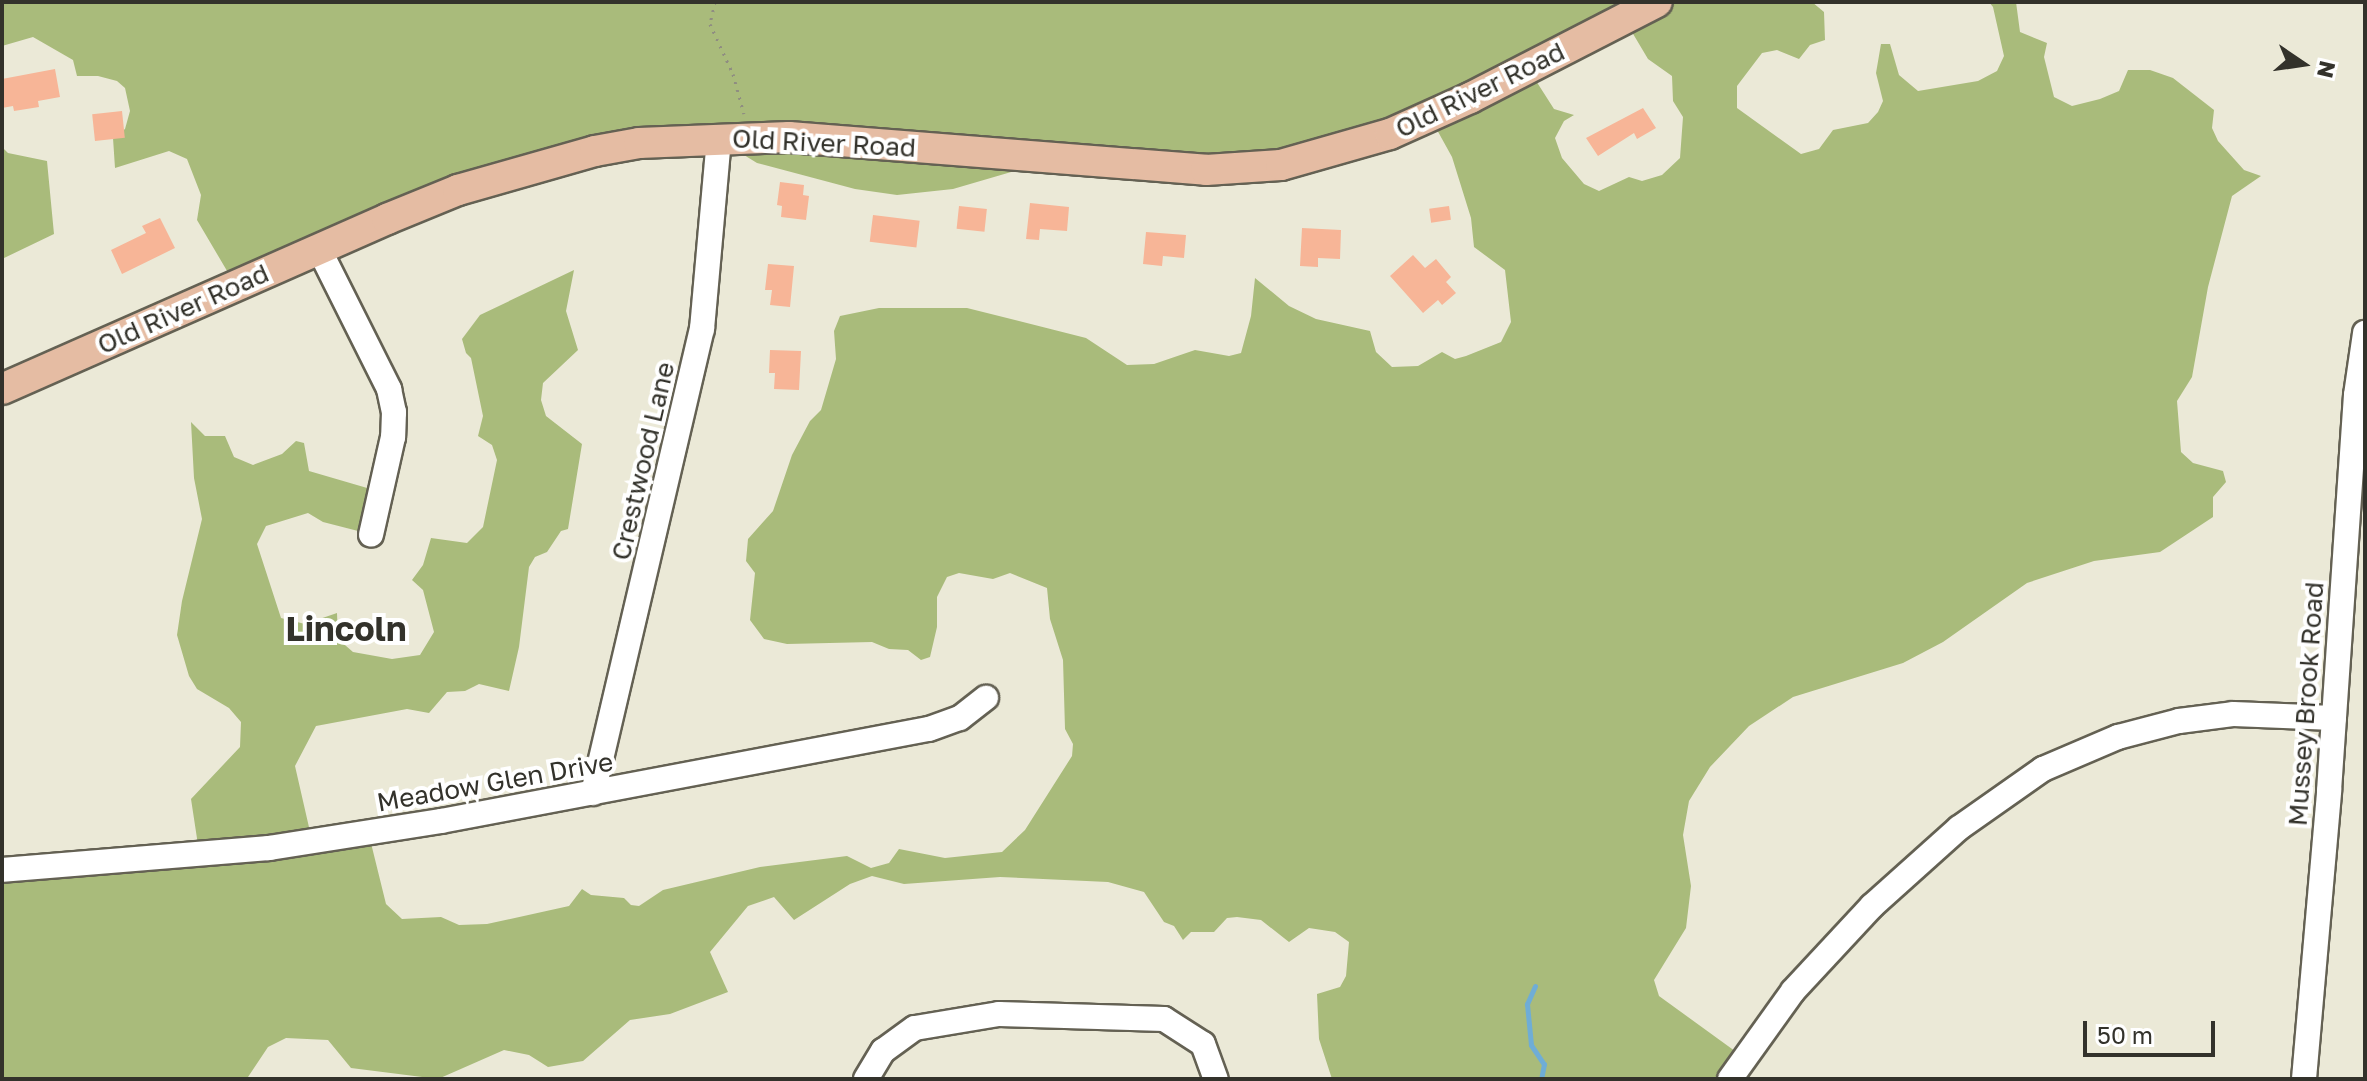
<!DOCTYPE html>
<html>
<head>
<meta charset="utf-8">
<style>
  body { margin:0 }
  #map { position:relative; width:2367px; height:1081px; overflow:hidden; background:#ebe9d7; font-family:"Golos Text",sans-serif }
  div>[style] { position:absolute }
  .forest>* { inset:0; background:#a9bb7b }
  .stream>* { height:5px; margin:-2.5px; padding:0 2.5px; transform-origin:2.5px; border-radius:2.5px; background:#6fadd6 }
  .building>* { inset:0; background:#f7b597; transform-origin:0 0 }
  .path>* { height:3px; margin-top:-1.5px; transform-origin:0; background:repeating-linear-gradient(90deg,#8f8d81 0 2px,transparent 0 8px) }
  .roads { filter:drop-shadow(2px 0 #646153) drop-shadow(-2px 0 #646153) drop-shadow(0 2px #646153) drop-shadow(0 -2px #646153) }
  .minor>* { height:24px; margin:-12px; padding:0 12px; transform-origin:12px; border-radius:12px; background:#fff }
  .major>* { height:30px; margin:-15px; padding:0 15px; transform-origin:15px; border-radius:15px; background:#e5bca3 }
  span { translate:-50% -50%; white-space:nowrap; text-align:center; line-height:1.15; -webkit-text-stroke:8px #fff; paint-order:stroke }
  .street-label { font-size:26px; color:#33322b }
  .district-label { font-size:34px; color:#33322b; font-weight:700 }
  .frame { position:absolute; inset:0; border:4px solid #33322b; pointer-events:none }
  .north { position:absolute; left:2263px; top:24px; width:80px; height:80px; -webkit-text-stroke:6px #fff; paint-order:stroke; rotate:103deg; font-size:22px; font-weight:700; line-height:32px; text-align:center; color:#33322b }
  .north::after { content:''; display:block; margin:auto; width:28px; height:36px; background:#33322b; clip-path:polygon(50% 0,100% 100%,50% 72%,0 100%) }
  .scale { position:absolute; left:2083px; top:1021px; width:132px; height:36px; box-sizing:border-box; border:4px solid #33322b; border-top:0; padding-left:10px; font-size:24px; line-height:28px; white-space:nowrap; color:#33322b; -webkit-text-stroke:6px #fff; paint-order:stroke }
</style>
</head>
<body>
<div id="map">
  <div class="forest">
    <i style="clip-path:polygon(evenodd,2px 2px,1812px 2px,1824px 12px,1825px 40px,1810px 45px,1799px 59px,1777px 50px,1762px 53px,1737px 86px,1737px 108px,1801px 154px,1819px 149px,1833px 130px,1868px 123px,1878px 112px,1883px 101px,1876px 73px,1881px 44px,1890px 44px,1899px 75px,1918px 91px,1978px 81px,1997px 71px,2004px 56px,1993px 7px,1989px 2px,2016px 2px,2020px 32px,2047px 43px,2044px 57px,2054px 97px,2072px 106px,2100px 99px,2119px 91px,2128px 70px,2150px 70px,2173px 78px,2214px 110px,2212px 128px,2218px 141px,2244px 170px,2261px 176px,2232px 196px,2208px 287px,2192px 377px,2177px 401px,2181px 452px,2193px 463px,2223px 471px,2226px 482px,2213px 497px,2213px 517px,2160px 552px,2094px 561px,2027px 583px,1943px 642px,1903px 663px,1793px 697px,1749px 726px,1710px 767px,1689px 801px,1683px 835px,1691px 886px,1686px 928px,1654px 980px,1659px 996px,1739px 1054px,1725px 1079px,1332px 1079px,1319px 1039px,1317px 994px,1340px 987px,1346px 976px,1349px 942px,1335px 932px,1309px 928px,1289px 942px,1261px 920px,1237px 917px,1227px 918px,1214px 932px,1191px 932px,1183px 940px,1174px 926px,1164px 922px,1144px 892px,1108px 882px,1000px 877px,904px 884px,872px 876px,850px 884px,794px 920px,774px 897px,748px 906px,710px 952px,728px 992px,670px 1014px,630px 1020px,583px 1061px,548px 1067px,529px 1055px,504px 1050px,438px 1079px,351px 1068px,328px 1040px,286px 1038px,268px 1047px,248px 1077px,243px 1079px,2px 1079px,2px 865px,198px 845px,191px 799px,240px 747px,241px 722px,229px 708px,197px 689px,189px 676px,177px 635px,182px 601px,202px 519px,194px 478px,191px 422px,205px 436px,225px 436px,234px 457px,253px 465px,282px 454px,296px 441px,304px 443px,309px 471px,374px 490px,362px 532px,323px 522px,308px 513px,266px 526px,257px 544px,281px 618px,305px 624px,337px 613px,338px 639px,353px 652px,392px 659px,420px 655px,434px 632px,423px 590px,412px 580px,423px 565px,431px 538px,467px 543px,483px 527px,497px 460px,492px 445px,478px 436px,483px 416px,471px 358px,466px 353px,462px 339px,480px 315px,574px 270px,566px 311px,578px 350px,543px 383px,541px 400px,546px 416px,582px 444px,568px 529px,561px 531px,547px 552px,535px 557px,529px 567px,519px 647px,509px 691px,479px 684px,465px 691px,447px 692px,429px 713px,407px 709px,316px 726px,295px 766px,311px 836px,369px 835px,386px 904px,402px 919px,441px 917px,459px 925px,487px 924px,569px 906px,582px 889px,591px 895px,624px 898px,631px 905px,639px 906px,663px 890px,760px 867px,847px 856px,871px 868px,889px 863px,899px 849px,945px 858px,1002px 852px,1025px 830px,1072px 756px,1073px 744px,1065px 729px,1063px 660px,1050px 619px,1047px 588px,1010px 573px,993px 579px,959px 573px,947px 577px,937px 597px,937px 627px,930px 657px,921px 660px,908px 650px,889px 649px,872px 642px,787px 644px,764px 639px,750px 620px,755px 573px,746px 561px,748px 539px,773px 511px,792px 455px,810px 421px,821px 410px,836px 359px,834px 331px,840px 316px,879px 308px,967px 308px,1086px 338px,1127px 365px,1154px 364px,1195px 350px,1229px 356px,1241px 353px,1251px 316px,1255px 278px,1289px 306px,1316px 319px,1370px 331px,1376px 352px,1392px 367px,1418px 366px,1442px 352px,1455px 359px,1466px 356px,1501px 342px,1511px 322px,1505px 270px,1474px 247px,1471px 218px,1452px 157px,1431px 119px,1293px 160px,1035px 165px,953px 189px,897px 195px,855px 189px,757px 163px,744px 155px,742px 137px,659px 136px,233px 281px,197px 220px,201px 195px,187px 159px,169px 151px,115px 168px,113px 138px,125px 129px,130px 111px,125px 88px,117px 81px,98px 76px,77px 76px,73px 60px,33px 37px,2px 46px,2px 2px,1626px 22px,1648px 59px,1672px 76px,1673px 101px,1683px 117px,1680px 158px,1662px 175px,1642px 181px,1629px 177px,1599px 191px,1584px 184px,1562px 158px,1555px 138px,1564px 121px,1574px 115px,1554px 109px,1531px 73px,1626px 22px)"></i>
    <i style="clip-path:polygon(2px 147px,8px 153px,47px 161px,54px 234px,2px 259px)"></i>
  </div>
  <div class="stream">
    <i style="left:1535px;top:986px;width:20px;rotate:114deg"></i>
    <i style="left:1527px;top:1004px;width:41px;rotate:84.4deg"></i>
    <i style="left:1531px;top:1045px;width:23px;rotate:56deg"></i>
    <i style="left:1544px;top:1064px;width:15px;rotate:101deg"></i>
  </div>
  <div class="building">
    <i style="clip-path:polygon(55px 69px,60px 97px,38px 101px,39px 107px,14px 111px,13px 106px,2px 108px,2px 79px)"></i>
    <i style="clip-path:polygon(1643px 108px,1656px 128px,1637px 139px,1634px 133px,1598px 156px,1586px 138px)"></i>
    <i style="left:122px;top:111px;width:27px;height:30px;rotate:84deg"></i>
    <i style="clip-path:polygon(780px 182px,804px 185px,803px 195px,809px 196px,806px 220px,781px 217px,782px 206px,777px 205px)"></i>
    <i style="clip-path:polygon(1030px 203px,1069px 207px,1067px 231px,1040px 229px,1039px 240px,1026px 239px)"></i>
    <i style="left:959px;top:206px;width:28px;height:23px;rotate:6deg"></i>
    <i style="left:1449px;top:206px;width:14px;height:20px;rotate:82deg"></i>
    <i style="left:873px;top:215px;width:47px;height:27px;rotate:7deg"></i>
    <i style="clip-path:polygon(160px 218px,175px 248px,122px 274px,111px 250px,146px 233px,142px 226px)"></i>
    <i style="clip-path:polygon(1302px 228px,1341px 230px,1340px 259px,1318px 258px,1318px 267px,1300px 266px)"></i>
    <i style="clip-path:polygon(1146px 232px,1186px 235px,1184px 258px,1163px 256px,1162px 266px,1143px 264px)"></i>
    <i style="clip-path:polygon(1413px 255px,1425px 268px,1436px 259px,1451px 277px,1446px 282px,1456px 293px,1442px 305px,1438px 300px,1423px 313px,1390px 276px)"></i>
    <i style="clip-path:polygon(768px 264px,794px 266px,790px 307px,770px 305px,772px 290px,765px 290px)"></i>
    <i style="clip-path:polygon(770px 350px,801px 351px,799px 390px,774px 389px,775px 373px,769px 373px)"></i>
  </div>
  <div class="path">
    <i style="left:715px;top:2px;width:23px;rotate:103deg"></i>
    <i style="left:710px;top:24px;width:55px;rotate:65.3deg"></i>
    <i style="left:733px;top:74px;width:41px;rotate:74.6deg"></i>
  </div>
  <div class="roads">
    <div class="minor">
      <i style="left:319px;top:249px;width:157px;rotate:63.4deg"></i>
      <i style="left:389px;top:389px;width:24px;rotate:78deg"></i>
      <i style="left:394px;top:412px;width:25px;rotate:92deg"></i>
      <i style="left:393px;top:437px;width:100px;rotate:102.7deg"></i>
      <i style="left:593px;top:793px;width:477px;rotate:-76.8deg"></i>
      <i style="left:702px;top:329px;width:192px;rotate:-84.9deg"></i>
      <i style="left:2px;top:870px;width:268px;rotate:-4.7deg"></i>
      <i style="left:269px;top:848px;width:174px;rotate:-8.9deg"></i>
      <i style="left:441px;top:821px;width:497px;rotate:-10.7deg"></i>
      <i style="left:929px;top:729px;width:33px;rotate:-20deg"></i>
      <i style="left:960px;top:718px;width:33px;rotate:-38deg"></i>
      <i style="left:866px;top:1079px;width:33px;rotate:-59deg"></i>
      <i style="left:883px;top:1051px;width:39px;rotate:-36deg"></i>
      <i style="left:915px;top:1028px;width:85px;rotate:-9.5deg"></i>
      <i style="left:999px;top:1014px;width:165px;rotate:1.7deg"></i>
      <i style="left:1164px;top:1019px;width:46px;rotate:32.7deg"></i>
      <i style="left:1203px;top:1044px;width:37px;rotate:70deg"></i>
      <i style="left:1730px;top:1079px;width:108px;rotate:-54.4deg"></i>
      <i style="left:1793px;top:991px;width:116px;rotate:-47.1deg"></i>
      <i style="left:1872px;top:906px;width:117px;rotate:-41.9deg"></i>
      <i style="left:1959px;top:828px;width:103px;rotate:-35.1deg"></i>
      <i style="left:2043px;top:769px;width:82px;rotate:-23.1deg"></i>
      <i style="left:2118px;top:737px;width:63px;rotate:-14.7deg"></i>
      <i style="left:2179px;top:721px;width:54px;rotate:-7.4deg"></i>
      <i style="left:2233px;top:714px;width:101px;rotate:2.3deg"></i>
      <i style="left:2304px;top:1079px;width:289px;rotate:-85deg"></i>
      <i style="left:2329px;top:791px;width:397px;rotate:-86.1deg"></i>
      <i style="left:2356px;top:395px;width:63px;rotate:-81.7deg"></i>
    </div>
    <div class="major">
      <i style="left:2px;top:389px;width:421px;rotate:-23.8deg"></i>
      <i style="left:387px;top:219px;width:77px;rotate:-22.2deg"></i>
      <i style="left:458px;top:190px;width:142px;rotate:-15.9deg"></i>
      <i style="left:595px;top:151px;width:45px;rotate:-10.3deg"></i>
      <i style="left:639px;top:143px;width:150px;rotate:-2.3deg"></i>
      <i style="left:789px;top:137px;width:418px;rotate:4.5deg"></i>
      <i style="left:1206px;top:170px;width:75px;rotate:-3.8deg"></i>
      <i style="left:1281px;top:165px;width:113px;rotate:-15.9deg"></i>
      <i style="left:1390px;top:134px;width:88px;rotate:-24.2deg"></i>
      <i style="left:1470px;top:98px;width:210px;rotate:-27.2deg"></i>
    </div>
  </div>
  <div class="street-label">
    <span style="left:1480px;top:90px;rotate:-26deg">Old River Road</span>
    <span style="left:824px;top:143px;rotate:3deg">Old River Road</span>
    <span style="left:183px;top:309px;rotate:-24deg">Old River Road</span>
    <span style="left:643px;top:461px;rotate:-77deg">Crestwood Lane</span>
    <span style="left:2306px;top:704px;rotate:-86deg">Mussey Brook Road</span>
    <span style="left:495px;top:782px;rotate:-10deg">Meadow Glen Drive</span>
  </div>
  <div class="district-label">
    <span style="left:346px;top:629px">Lincoln</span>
  </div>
  <div class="frame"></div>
  <div class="north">N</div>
  <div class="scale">50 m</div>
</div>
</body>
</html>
